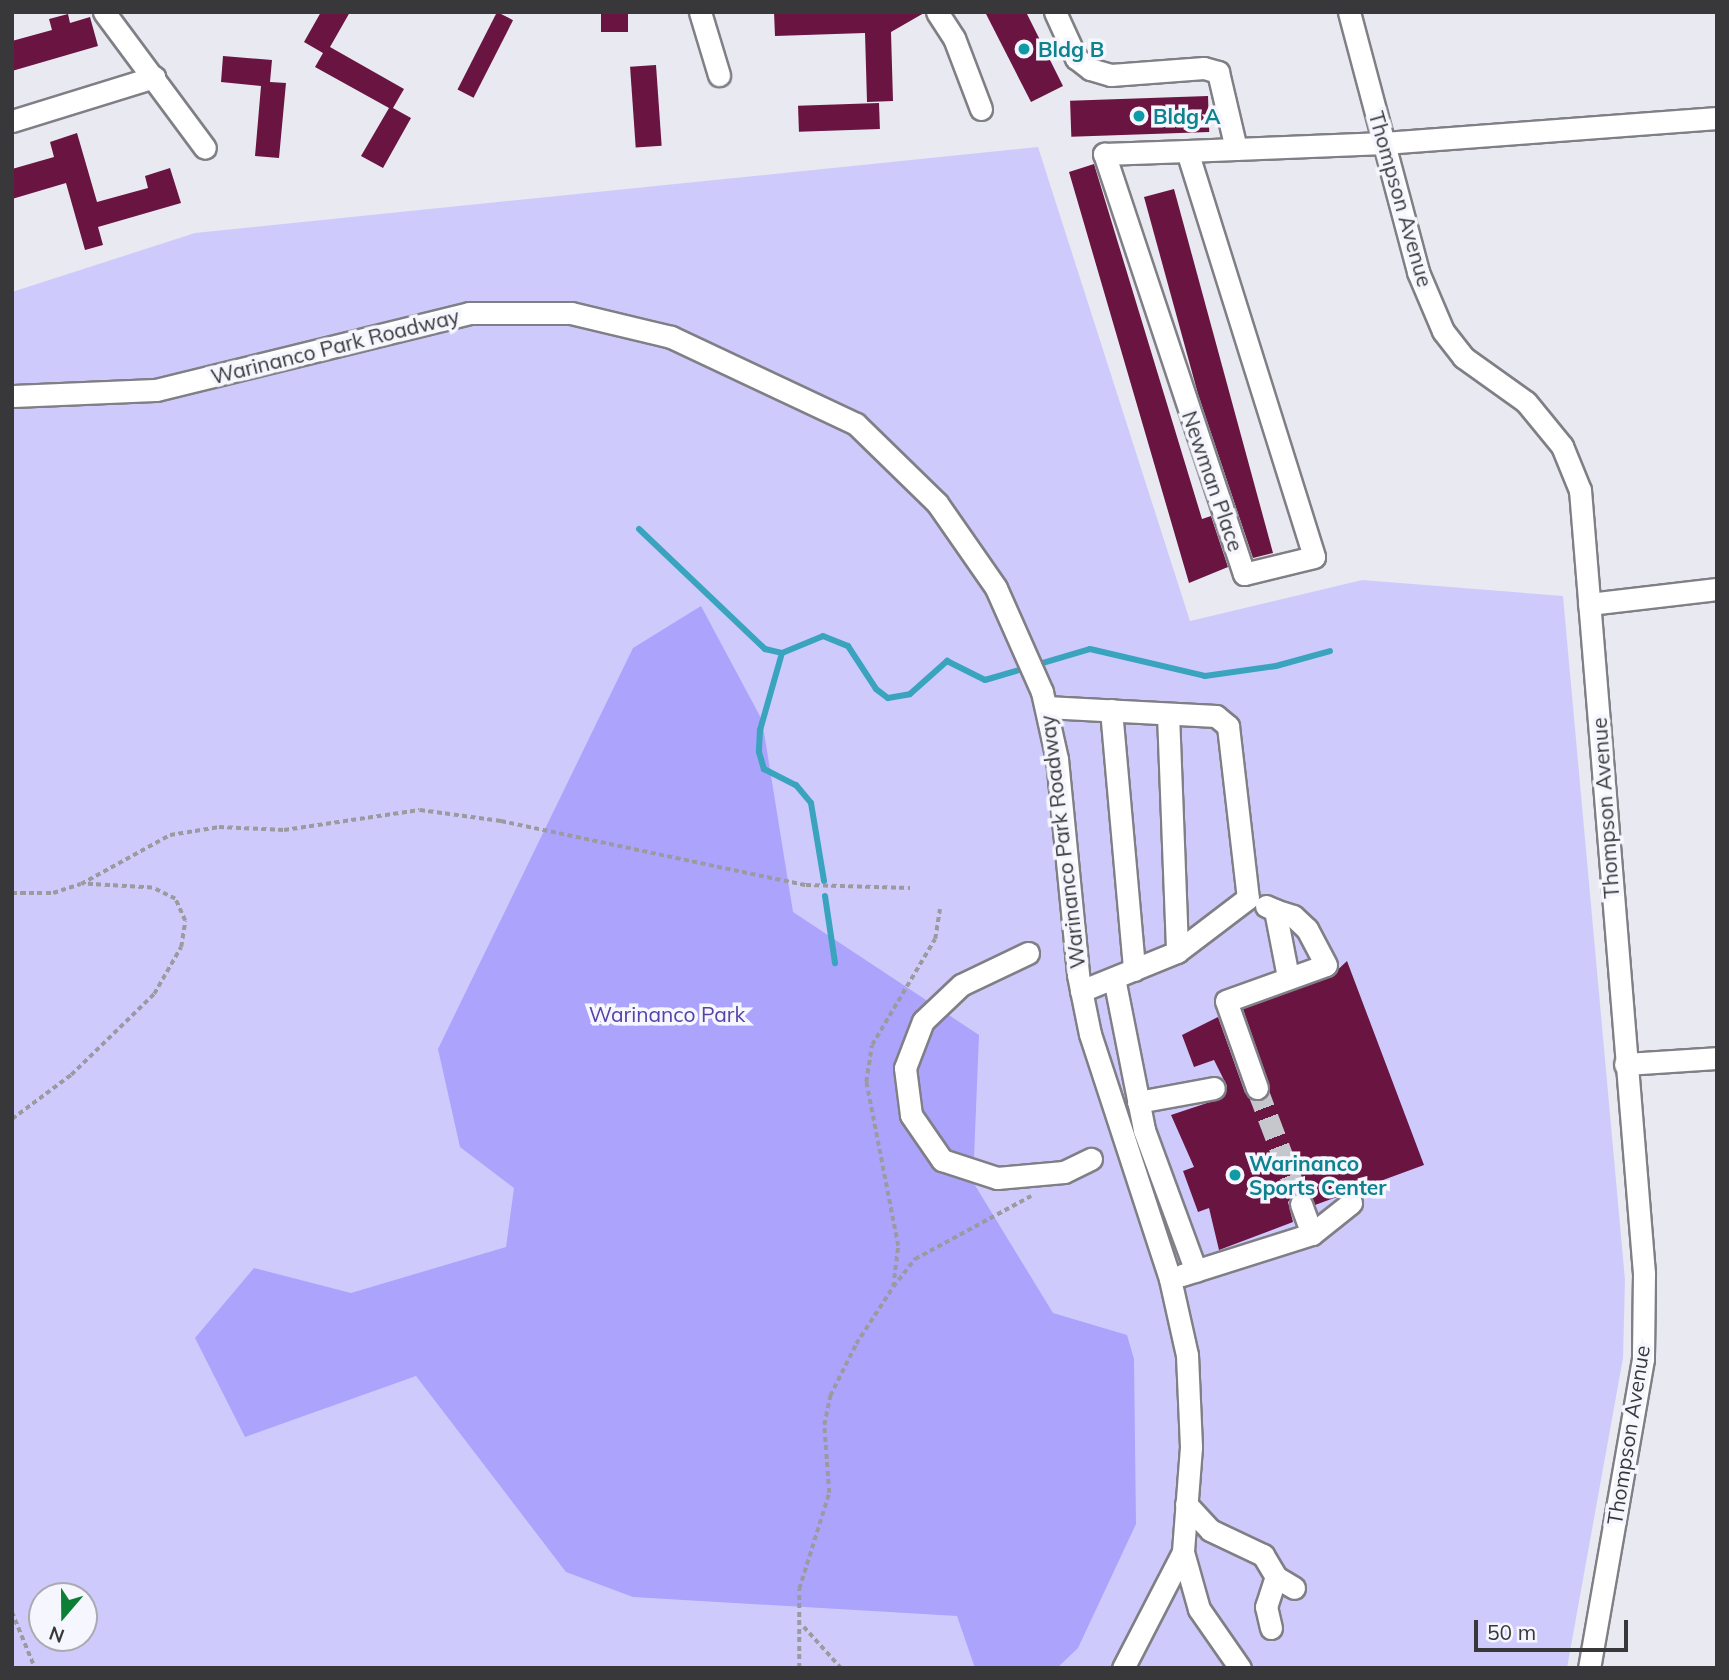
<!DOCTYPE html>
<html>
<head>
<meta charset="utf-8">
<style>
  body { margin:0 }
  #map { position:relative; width:1729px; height:1680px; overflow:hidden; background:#e9e9f1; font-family:Mulish,sans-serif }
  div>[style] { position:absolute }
  .green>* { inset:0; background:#cecbfc }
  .forest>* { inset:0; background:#aca3fc }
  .stream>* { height:6px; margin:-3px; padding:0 3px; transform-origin:3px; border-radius:3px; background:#3aa3be }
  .building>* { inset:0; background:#6a1441; transform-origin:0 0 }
  .minor-tunnel>* { height:21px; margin-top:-10.5px; transform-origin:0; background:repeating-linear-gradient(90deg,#c6c6cd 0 21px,transparent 0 31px) }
  .path>* { height:3.5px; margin-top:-1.75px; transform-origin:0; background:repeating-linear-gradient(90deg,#9a9a9f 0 5px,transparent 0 8.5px) }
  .roads { filter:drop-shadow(2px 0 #807f86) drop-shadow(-2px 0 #807f86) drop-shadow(0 2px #807f86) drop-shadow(0 -2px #807f86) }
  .minor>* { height:21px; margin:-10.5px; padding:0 10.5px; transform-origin:10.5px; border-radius:10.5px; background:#fff }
  .dots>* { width:19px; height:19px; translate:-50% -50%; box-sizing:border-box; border:4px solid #f6f6fe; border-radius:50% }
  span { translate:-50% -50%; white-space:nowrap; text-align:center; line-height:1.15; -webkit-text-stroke:7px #f6f6fe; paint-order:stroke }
  .culture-label { font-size:21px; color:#0d838f; font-weight:700 }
  .left { translate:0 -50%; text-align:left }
  .street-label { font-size:21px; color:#38383b }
  .park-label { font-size:21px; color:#5642a8 }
  .frame { position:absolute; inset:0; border:14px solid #38383b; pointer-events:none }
  .north { position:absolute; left:28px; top:1582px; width:70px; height:70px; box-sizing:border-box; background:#f6f6fe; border:2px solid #aaaab0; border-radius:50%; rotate:200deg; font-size:19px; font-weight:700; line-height:28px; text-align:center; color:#38383b }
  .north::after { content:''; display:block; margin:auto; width:24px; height:32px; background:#0c7e35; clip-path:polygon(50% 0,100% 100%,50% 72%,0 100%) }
  .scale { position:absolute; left:1474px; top:1620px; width:154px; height:32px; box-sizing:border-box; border:4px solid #38383b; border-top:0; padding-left:9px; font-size:21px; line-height:24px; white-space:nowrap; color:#38383b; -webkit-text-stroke:5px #f6f6fe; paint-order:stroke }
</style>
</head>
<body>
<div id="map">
  <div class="green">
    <i style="clip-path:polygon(evenodd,1038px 147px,1190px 621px,1362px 580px,1563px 596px,1625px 1280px,1623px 1358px,1567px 1668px,12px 1668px,12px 292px,195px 233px,1038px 147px,42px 1596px,84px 1596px,84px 1638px,42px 1638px,42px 1596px)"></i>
  </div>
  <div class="forest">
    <i style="clip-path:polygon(701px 606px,762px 720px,793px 912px,979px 1035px,973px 1182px,1053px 1313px,1127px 1335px,1134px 1359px,1136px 1524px,1078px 1648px,1057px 1668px,975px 1668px,957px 1616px,633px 1597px,566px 1572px,416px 1376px,245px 1437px,195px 1338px,254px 1268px,351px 1293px,506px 1247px,514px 1188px,460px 1147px,438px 1049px,633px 648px)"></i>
  </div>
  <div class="stream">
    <i style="left:639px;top:529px;width:174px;rotate:43.6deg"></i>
    <i style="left:765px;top:649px;width:17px;rotate:13deg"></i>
    <i style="left:782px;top:653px;width:44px;rotate:-22.5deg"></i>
    <i style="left:823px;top:636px;width:27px;rotate:22deg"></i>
    <i style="left:848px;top:646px;width:51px;rotate:56.9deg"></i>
    <i style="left:876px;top:689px;width:15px;rotate:37deg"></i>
    <i style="left:888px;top:698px;width:22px;rotate:-10deg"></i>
    <i style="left:910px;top:694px;width:50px;rotate:-41.7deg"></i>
    <i style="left:947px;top:661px;width:42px;rotate:26.6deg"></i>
    <i style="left:985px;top:680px;width:109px;rotate:-16.4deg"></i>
    <i style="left:1090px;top:649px;width:118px;rotate:13.2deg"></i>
    <i style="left:1205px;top:676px;width:72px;rotate:-8deg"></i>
    <i style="left:1276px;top:666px;width:56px;rotate:-15.5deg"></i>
    <i style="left:782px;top:653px;width:80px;rotate:105.9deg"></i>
    <i style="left:760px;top:730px;width:22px;rotate:93deg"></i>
    <i style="left:759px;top:752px;width:18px;rotate:74deg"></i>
    <i style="left:764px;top:769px;width:36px;rotate:27deg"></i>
    <i style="left:796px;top:785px;width:23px;rotate:50deg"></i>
    <i style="left:811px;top:803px;width:79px;rotate:80.5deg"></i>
    <i style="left:825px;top:896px;width:68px;rotate:81.5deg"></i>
  </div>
  <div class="building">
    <i style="clip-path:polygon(321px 12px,350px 12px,330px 47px,404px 89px,393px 108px,411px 118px,383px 168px,361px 156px,389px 108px,315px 67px,323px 53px,304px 42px)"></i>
    <i style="left:497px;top:12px;width:18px;height:87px;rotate:27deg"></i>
    <i style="left:601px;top:12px;width:27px;height:20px"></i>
    <i style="clip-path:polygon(774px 12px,924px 12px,924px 13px,891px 32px,893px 101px,867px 102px,865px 33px,775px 36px)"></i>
    <i style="clip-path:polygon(985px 12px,1026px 12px,1063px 86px,1031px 102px)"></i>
    <i style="clip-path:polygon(68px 14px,70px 23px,90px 17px,98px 46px,12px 71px,12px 41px,52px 30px,49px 19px)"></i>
    <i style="clip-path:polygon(223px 56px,272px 60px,270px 82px,286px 83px,279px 158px,255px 156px,261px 86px,221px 82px)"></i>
    <i style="left:656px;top:65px;width:81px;height:26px;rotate:86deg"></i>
    <i style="left:1208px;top:96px;width:36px;height:138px;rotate:88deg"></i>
    <i style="left:879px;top:103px;width:26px;height:81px;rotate:88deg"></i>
    <i style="clip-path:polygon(77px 133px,97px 202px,148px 188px,145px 176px,170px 168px,181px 203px,98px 227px,103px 245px,85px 250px,66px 183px,12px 199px,12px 169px,54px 157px,50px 142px)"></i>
    <i style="clip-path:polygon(1094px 164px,1202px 519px,1211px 516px,1228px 567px,1189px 583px,1069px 172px)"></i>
    <i style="clip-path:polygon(1174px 189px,1273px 553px,1253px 558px,1198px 394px,1144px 197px)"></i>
    <i style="clip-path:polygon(1347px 961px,1424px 1165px,1315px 1205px,1309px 1194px,1296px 1192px,1288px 1202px,1293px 1222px,1219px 1250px,1209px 1208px,1198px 1212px,1183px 1171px,1194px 1167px,1171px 1115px,1222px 1098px,1227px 1086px,1214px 1060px,1194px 1067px,1182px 1035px,1218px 1017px,1245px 1093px,1262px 1100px,1269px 1084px,1243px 1009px,1330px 977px)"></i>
  </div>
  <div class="minor-tunnel">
    <i style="left:1257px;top:1088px;width:124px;rotate:69.2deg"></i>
  </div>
  <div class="path">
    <i style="left:12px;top:893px;width:41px"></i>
    <i style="left:53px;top:893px;width:29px;rotate:-18deg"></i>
    <i style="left:81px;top:884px;width:102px;rotate:-28.8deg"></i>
    <i style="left:170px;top:835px;width:50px;rotate:-9.3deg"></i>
    <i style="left:219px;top:827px;width:65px;rotate:2.6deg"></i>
    <i style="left:284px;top:830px;width:137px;rotate:-8.4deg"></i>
    <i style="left:420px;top:810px;width:82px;rotate:7.7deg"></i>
    <i style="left:501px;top:821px;width:312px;rotate:11.9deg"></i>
    <i style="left:806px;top:885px;width:104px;rotate:1.7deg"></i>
    <i style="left:12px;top:1119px;width:74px;rotate:-36.7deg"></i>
    <i style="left:71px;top:1075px;width:116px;rotate:-44.3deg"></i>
    <i style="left:154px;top:994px;width:54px;rotate:-60.1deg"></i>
    <i style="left:181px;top:947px;width:26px;rotate:-81deg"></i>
    <i style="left:185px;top:921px;width:24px;rotate:-114deg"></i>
    <i style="left:175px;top:899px;width:25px;rotate:-154deg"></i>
    <i style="left:152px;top:888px;width:69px;rotate:-176.7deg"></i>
    <i style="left:893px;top:1287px;width:36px;rotate:-52deg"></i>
    <i style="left:915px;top:1259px;width:132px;rotate:-28.5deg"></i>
    <i style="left:12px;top:1612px;width:61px;rotate:67.7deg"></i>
    <i style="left:804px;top:1627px;width:55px;rotate:47.9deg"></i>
    <i style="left:799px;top:1668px;width:79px;rotate:-90deg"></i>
    <i style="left:799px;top:1589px;width:101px;rotate:-72.6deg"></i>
    <i style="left:829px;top:1493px;width:68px;rotate:-94.2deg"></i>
    <i style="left:824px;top:1425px;width:30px;rotate:-78deg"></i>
    <i style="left:830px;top:1396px;width:58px;rotate:-63.4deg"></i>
    <i style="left:856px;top:1344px;width:68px;rotate:-57deg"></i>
    <i style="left:893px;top:1287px;width:41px;rotate:-83deg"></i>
    <i style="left:898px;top:1246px;width:167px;rotate:-101deg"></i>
    <i style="left:866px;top:1082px;width:37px;rotate:-81deg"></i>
    <i style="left:872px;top:1045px;width:123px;rotate:-59.3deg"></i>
    <i style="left:935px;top:939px;width:30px;rotate:-81deg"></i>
  </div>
  <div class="roads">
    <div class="minor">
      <i style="left:104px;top:12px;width:169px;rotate:53.4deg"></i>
      <i style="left:700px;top:12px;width:66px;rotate:73.2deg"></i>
      <i style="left:937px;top:12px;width:31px;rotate:57deg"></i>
      <i style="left:954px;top:38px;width:76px;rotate:69.2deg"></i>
      <i style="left:1055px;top:12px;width:51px;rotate:65.5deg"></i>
      <i style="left:1076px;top:58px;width:18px;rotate:38deg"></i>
      <i style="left:1090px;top:69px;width:22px;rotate:16deg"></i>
      <i style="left:1111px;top:75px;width:93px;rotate:-4.3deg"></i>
      <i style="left:1204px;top:68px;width:15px;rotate:16deg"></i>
      <i style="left:1218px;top:72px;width:79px;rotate:76.8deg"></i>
      <i style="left:1349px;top:12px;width:269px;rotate:75.1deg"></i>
      <i style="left:1418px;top:272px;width:64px;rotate:67deg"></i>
      <i style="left:1443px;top:331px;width:33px;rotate:52deg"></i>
      <i style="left:1463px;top:357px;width:77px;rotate:35.5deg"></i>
      <i style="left:1526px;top:402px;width:57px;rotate:50.7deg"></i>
      <i style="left:1562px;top:446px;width:48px;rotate:67.8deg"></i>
      <i style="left:1580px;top:490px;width:787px;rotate:85.33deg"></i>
      <i style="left:1644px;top:1274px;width:85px;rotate:90.7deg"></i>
      <i style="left:1643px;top:1359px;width:314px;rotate:99.9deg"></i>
      <i style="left:12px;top:121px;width:149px;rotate:-17.2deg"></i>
      <i style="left:1187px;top:151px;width:425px;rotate:72.6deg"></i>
      <i style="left:1314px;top:557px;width:72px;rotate:166.3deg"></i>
      <i style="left:1244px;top:574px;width:443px;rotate:-108.4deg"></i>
      <i style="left:1104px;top:154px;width:83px;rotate:-2.1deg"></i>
      <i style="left:1187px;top:151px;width:49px;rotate:-2.3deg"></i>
      <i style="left:1236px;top:149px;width:148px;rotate:-2.3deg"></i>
      <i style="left:1384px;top:143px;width:334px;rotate:-4.3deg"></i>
      <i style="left:12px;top:396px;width:144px;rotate:-2.4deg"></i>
      <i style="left:156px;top:390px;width:322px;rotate:-13.8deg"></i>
      <i style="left:469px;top:313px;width:102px"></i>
      <i style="left:571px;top:313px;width:103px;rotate:13.5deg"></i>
      <i style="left:671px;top:337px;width:204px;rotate:25.2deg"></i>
      <i style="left:856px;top:424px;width:113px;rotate:44.3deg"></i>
      <i style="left:937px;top:503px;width:103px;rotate:55.2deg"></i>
      <i style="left:996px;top:588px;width:114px;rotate:66.1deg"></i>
      <i style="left:1042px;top:692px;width:69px;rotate:77.4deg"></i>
      <i style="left:1057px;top:759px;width:217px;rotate:84.4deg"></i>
      <i style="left:1078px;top:975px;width:60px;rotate:78.5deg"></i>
      <i style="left:1090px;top:1034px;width:258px;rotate:71.9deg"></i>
      <i style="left:1170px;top:1279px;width:78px;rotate:77.4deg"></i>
      <i style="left:1187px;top:1355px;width:92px;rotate:87.5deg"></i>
      <i style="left:1191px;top:1447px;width:105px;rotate:94.4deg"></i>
      <i style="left:1183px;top:1552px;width:131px;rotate:117.3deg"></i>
      <i style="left:1589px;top:604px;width:129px;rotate:-6.7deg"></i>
      <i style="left:1046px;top:707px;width:170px;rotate:3deg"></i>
      <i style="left:1216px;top:716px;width:16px;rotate:40deg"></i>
      <i style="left:1228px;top:726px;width:173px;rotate:83.4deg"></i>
      <i style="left:1111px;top:710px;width:261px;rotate:84.9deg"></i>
      <i style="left:1168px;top:714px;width:238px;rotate:87.8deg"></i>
      <i style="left:1266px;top:906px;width:10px;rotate:24deg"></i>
      <i style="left:1275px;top:910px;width:68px;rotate:79deg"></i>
      <i style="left:1028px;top:953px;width:74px;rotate:154.5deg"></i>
      <i style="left:961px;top:985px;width:52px;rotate:136.5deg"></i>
      <i style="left:923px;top:1021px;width:50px;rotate:111deg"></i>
      <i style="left:905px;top:1068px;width:47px;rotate:82.7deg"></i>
      <i style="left:911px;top:1115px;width:55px;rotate:55.4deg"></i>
      <i style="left:942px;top:1160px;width:58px;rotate:18.1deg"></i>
      <i style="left:997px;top:1178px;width:67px;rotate:-5.1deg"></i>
      <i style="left:1064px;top:1172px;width:30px;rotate:-26deg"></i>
      <i style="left:1114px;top:978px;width:155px;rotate:78.8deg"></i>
      <i style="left:1144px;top:1130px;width:150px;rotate:69.8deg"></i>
      <i style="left:1081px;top:991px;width:104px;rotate:-22.1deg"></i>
      <i style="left:1177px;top:952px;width:89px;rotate:-37.3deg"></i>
      <i style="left:1625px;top:1064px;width:92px;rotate:-3.7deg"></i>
      <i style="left:1257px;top:1088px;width:92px;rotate:-109.6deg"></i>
      <i style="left:1226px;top:1001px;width:106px;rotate:-19.8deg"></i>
      <i style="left:1326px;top:965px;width:41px;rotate:-117.8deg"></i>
      <i style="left:1307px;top:929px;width:19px;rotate:-137deg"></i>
      <i style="left:1293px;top:916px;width:19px;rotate:-162deg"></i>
      <i style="left:1138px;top:1102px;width:77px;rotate:-10.4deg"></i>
      <i style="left:1301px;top:1204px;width:32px;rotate:70deg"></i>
      <i style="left:1182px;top:1275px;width:136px;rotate:-17.5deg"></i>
      <i style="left:1312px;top:1234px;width:50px;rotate:-38.5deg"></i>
      <i style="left:1186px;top:1504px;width:35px;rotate:47deg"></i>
      <i style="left:1210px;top:1530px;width:59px;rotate:25.3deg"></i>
      <i style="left:1263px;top:1555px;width:26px;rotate:59deg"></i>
      <i style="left:1276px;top:1577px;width:21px;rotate:31deg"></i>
      <i style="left:1183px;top:1552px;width:59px;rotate:74.3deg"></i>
      <i style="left:1199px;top:1609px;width:72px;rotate:55.2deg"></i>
      <i style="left:1271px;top:1628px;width:22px;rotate:-103deg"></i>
      <i style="left:1266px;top:1607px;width:32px;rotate:-72deg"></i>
    </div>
  </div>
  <div class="dots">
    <i style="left:1024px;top:49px;background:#0f9aa8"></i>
    <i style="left:1139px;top:116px;background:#0f9aa8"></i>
    <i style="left:1235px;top:1175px;background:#0f9aa8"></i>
  </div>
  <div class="culture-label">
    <span class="left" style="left:1038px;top:49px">Bldg B</span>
    <span class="left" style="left:1153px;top:116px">Bldg A</span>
    <span class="left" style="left:1249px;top:1175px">Warinanco<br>Sports Center</span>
  </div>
  <div class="street-label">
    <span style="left:1401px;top:199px;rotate:74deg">Thompson Avenue</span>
    <span style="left:335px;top:346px;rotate:-14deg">Warinanco Park Roadway</span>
    <span style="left:1213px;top:481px;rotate:71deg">Newman Place</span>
    <span style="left:1605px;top:808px;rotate:-94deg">Thompson Avenue</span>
    <span style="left:1062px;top:842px;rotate:-97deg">Warinanco Park Roadway</span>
    <span style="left:1628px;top:1435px;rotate:-81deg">Thompson Avenue</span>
  </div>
  <div class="park-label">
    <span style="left:667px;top:1014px">Warinanco Park</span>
  </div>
  <div class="frame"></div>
  <div class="north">N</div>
  <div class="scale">50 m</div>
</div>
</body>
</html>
